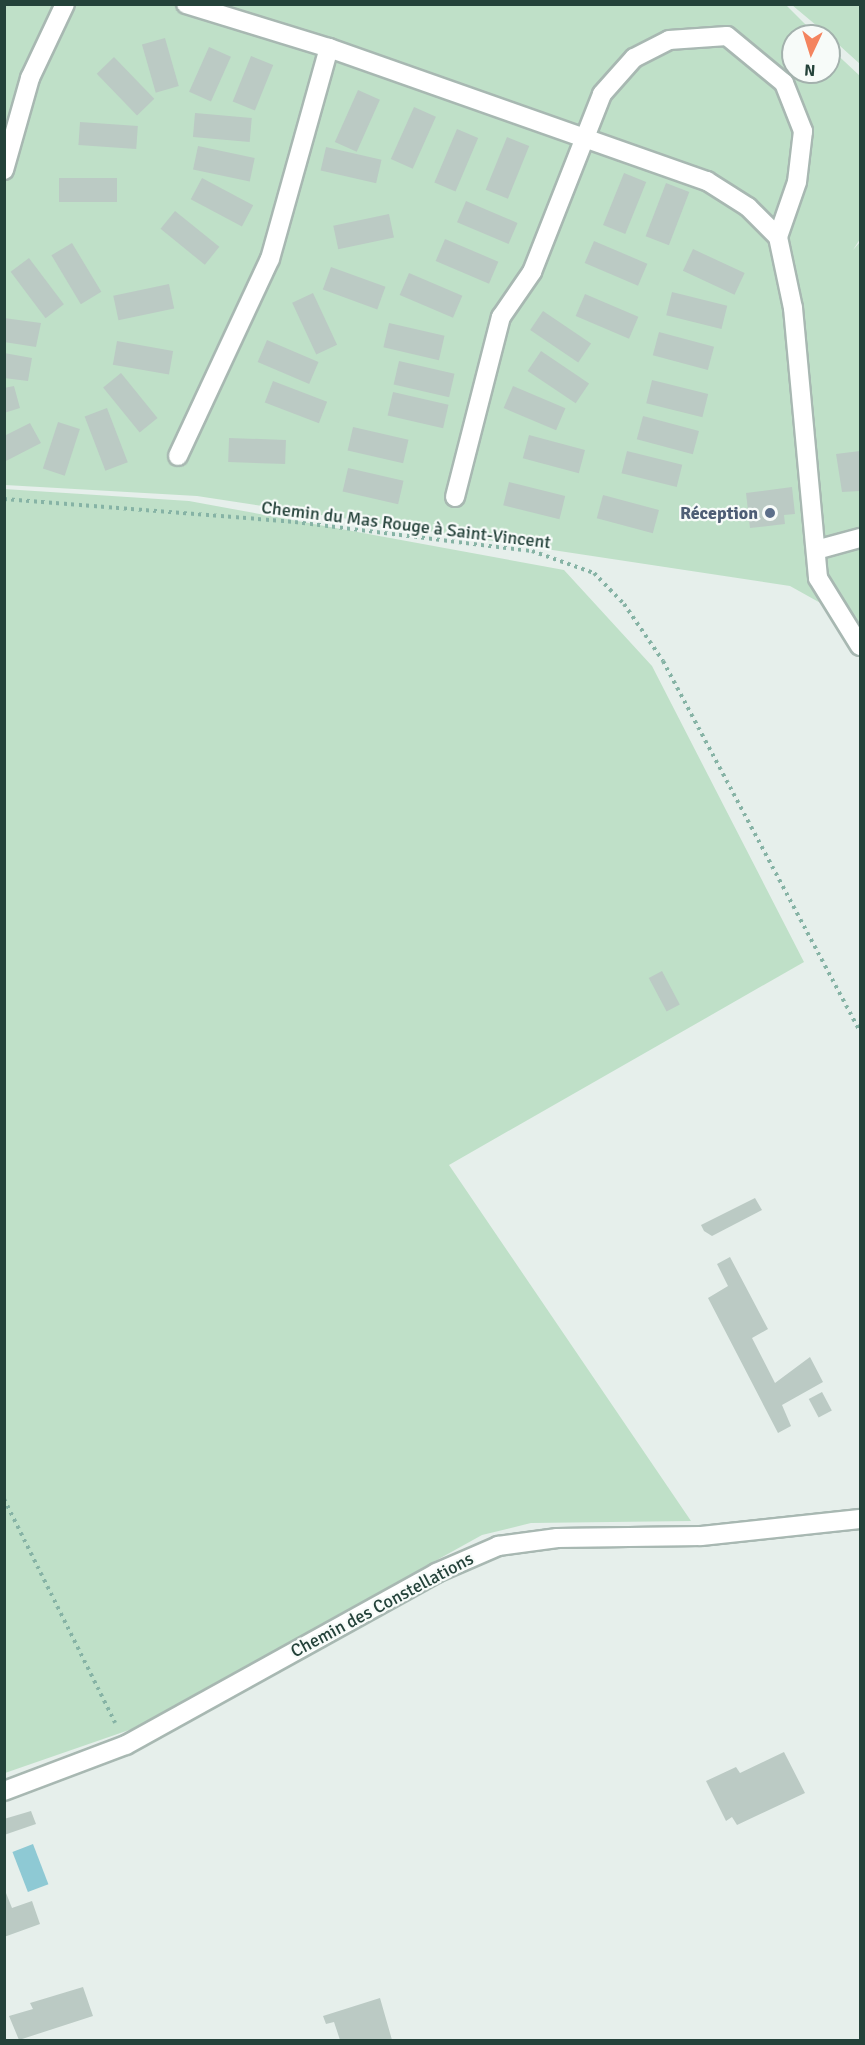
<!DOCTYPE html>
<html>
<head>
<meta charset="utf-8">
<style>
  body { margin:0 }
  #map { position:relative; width:865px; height:2045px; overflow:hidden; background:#e6efeb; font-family:Signika,sans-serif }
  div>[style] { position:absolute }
  .green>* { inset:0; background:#bfe0c8 }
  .water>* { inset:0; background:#8ec9d4; transform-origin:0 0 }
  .building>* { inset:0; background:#bbcac4; transform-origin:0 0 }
  .path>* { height:4px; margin-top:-2px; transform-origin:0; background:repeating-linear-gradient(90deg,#86b3a5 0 3px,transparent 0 7.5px) }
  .roads { filter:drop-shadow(2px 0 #a8b8b2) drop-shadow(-2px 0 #a8b8b2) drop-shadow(0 2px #a8b8b2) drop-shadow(0 -2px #a8b8b2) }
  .lane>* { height:18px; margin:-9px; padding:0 9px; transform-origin:9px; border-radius:9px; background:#fff }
  .street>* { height:18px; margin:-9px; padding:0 9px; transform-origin:9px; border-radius:9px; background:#fff }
  .dots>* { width:16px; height:16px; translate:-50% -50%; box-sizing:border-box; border:3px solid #f7fbf9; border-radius:50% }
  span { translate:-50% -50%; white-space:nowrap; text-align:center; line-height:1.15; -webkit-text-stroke:4.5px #f7fbf9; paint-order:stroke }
  .service-label { font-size:18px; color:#4e5e75; font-weight:700 }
  .right { translate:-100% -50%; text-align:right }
  .street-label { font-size:18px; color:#24423a }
  .frame { position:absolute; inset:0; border:6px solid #24423a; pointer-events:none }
  .north { position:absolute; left:781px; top:24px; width:60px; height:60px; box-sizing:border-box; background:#f7fbf9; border:2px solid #a3b1ad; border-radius:50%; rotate:184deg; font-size:16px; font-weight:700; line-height:24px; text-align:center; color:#24423a }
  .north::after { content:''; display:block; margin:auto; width:21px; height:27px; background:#f4845f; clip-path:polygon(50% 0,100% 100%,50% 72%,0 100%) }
</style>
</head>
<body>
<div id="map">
  <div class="green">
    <i style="clip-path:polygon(4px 5px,786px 5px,817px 36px,793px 36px,793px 72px,829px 72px,829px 47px,860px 76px,860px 239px,853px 250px,860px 242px,860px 625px,790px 586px,197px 496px,5px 485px)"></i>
    <i style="clip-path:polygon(792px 5px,860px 5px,860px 64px,829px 36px)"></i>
    <i style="clip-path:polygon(4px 489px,189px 501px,564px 570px,652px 666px,804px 962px,449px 1165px,691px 1521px,531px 1523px,482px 1535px,132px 1729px,5px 1773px)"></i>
  </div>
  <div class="water">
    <i style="left:33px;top:1844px;width:43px;height:22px;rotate:69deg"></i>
  </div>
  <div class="building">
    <i style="left:165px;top:38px;width:50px;height:24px;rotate:74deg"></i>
    <i style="left:209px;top:47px;width:24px;height:49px;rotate:24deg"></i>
    <i style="left:251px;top:56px;width:24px;height:49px;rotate:22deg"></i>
    <i style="left:114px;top:57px;width:58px;height:24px;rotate:46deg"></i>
    <i style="left:358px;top:90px;width:24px;height:57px;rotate:24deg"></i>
    <i style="left:414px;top:107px;width:24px;height:57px;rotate:24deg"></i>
    <i style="left:195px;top:113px;width:57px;height:24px;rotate:5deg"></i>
    <i style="left:80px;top:122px;width:58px;height:23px;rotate:4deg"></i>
    <i style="left:457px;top:129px;width:23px;height:58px;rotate:23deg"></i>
    <i style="left:507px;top:137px;width:24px;height:57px;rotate:22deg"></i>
    <i style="left:198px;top:146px;width:58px;height:24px;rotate:12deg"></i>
    <i style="left:326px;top:147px;width:57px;height:24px;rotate:13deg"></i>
    <i style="left:624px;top:173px;width:24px;height:56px;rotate:22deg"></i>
    <i style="left:117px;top:178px;width:24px;height:58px;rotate:90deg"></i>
    <i style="left:202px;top:178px;width:58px;height:24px;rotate:28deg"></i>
    <i style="left:666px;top:183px;width:25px;height:57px;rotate:21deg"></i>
    <i style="left:466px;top:201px;width:56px;height:23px;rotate:23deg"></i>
    <i style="left:175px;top:211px;width:57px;height:23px;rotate:39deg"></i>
    <i style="left:389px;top:214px;width:24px;height:57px;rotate:78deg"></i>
    <i style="left:445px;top:239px;width:58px;height:24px;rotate:23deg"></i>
    <i style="left:594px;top:241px;width:58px;height:24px;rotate:23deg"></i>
    <i style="left:72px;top:243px;width:57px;height:24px;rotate:59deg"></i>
    <i style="left:693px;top:249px;width:57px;height:24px;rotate:25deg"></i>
    <i style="left:29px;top:258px;width:58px;height:23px;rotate:53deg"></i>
    <i style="left:331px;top:267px;width:58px;height:24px;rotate:20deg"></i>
    <i style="left:409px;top:273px;width:58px;height:24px;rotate:23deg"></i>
    <i style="left:169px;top:284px;width:25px;height:57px;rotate:78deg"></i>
    <i style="left:672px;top:292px;width:57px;height:24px;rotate:14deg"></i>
    <i style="left:313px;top:293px;width:57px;height:23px;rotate:65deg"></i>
    <i style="left:585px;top:294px;width:58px;height:24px;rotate:23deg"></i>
    <i style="left:543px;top:311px;width:58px;height:23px;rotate:34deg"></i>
    <i style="clip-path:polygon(4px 318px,41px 323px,36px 347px,4px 342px)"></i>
    <i style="left:389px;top:323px;width:57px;height:25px;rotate:13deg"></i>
    <i style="left:659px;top:332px;width:57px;height:24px;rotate:15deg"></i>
    <i style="left:267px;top:340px;width:56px;height:24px;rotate:23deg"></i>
    <i style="left:117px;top:341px;width:57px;height:24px;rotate:10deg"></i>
    <i style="left:541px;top:351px;width:58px;height:24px;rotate:34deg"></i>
    <i style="clip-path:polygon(4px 353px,32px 358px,28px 381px,4px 378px)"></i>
    <i style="left:399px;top:361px;width:57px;height:24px;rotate:13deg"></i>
    <i style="left:121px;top:373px;width:58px;height:23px;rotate:51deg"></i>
    <i style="left:652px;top:380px;width:58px;height:24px;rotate:14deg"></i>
    <i style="left:273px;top:381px;width:58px;height:23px;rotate:21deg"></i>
    <i style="clip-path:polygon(14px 386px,20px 408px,4px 413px,4px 388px)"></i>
    <i style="left:513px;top:386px;width:57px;height:24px;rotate:23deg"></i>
    <i style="left:393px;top:392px;width:57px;height:24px;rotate:13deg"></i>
    <i style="left:107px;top:408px;width:58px;height:24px;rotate:69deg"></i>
    <i style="left:643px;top:416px;width:58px;height:24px;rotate:15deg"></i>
    <i style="left:58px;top:422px;width:23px;height:49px;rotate:18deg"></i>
    <i style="clip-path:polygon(30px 423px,41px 443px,4px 462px,4px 436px)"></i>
    <i style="left:353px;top:427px;width:57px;height:24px;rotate:13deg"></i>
    <i style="left:529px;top:435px;width:58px;height:24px;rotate:15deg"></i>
    <i style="left:229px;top:438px;width:57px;height:24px;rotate:2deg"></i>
    <i style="left:627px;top:451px;width:57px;height:23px;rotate:14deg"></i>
    <i style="clip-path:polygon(860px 451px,860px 491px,842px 492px,836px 454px)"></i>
    <i style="left:348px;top:468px;width:57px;height:24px;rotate:13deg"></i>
    <i style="left:509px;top:482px;width:58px;height:24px;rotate:14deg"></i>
    <i style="clip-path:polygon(792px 487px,795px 514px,784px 515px,785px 524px,750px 528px,746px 493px)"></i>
    <i style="left:603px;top:495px;width:58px;height:24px;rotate:15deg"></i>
    <i style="left:662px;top:971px;width:38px;height:15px;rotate:62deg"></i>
    <i style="clip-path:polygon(755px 1198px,762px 1210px,712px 1236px,704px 1231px,701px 1225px)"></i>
    <i style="clip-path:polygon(730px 1257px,768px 1329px,752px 1338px,775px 1383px,810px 1357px,823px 1382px,782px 1405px,791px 1426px,778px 1433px,708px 1298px,728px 1286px,717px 1264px)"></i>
    <i style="left:822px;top:1392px;width:21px;height:15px;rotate:62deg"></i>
    <i style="clip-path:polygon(784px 1752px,805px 1793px,737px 1825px,732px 1817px,726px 1821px,706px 1781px,736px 1767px,740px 1773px)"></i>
    <i style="clip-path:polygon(31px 1811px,36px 1824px,4px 1835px,4px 1819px)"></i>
    <i style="clip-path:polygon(4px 1888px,12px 1908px,32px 1901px,40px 1924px,4px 1937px)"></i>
    <i style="clip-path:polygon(83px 1987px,93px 2016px,19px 2040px,9px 2016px,33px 2009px,30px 2003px)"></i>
    <i style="clip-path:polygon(380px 1998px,392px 2040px,340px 2040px,334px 2022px,326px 2024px,323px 2016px)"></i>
  </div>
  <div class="path">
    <i style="left:4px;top:499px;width:292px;rotate:4.5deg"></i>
    <i style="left:295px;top:522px;width:239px;rotate:7deg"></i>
    <i style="left:532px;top:551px;width:66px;rotate:19.5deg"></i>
    <i style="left:594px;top:573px;width:43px;rotate:45.9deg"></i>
    <i style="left:624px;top:604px;width:69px;rotate:55.6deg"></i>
    <i style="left:663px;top:661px;width:420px;rotate:62deg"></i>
    <i style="left:4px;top:1499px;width:250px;rotate:63.6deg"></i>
  </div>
  <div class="roads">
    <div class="lane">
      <i style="left:186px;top:4px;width:150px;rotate:17.1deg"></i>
      <i style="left:329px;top:48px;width:401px;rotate:19.4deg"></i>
      <i style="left:707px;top:181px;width:49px;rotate:32.4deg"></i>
      <i style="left:748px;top:207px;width:42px;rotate:45deg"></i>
      <i style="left:778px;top:237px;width:73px;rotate:78.1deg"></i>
      <i style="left:793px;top:308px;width:271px;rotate:84.7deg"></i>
      <i style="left:4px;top:170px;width:96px;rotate:-74.2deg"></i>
      <i style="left:30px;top:78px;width:82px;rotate:-64.7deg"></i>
      <i style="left:178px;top:456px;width:217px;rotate:-65deg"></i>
      <i style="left:270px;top:259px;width:219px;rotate:-74.4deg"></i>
      <i style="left:455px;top:497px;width:186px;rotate:-75.7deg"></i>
      <i style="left:501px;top:317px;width:55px;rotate:-55.4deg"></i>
      <i style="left:532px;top:272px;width:191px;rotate:-68.5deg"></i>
      <i style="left:602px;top:94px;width:48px;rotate:-48.4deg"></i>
      <i style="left:634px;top:58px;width:39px;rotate:-27deg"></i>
      <i style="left:669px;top:40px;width:58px;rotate:-3.9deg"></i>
      <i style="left:727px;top:36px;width:74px;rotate:39.5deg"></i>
      <i style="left:784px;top:83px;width:52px;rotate:68.4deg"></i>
      <i style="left:803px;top:131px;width:51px;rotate:96.7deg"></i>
      <i style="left:797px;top:182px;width:58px;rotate:109.1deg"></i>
      <i style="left:816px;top:550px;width:46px;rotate:-15.3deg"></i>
    </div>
    <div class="street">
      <i style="left:818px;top:578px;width:80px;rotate:58.3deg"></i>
      <i style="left:4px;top:1791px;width:130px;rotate:-20.7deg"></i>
      <i style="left:126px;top:1745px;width:355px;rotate:-29deg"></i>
      <i style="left:436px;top:1573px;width:68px;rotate:-23.5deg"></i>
      <i style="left:498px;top:1546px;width:60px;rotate:-7.7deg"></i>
      <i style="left:557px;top:1538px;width:144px;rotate:-0.8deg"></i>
      <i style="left:701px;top:1536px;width:160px;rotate:-6.1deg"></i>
    </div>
  </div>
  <div class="dots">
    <i style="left:770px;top:513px;background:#5c6f8a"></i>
  </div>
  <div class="service-label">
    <span class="right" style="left:758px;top:513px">Réception</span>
  </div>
  <div class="street-label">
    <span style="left:406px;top:525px;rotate:7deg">Chemin du Mas Rouge à Saint-Vincent</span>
    <span style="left:382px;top:1605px;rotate:-28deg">Chemin des Constellations</span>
  </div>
  <div class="frame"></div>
  <div class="north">N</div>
</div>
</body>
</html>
